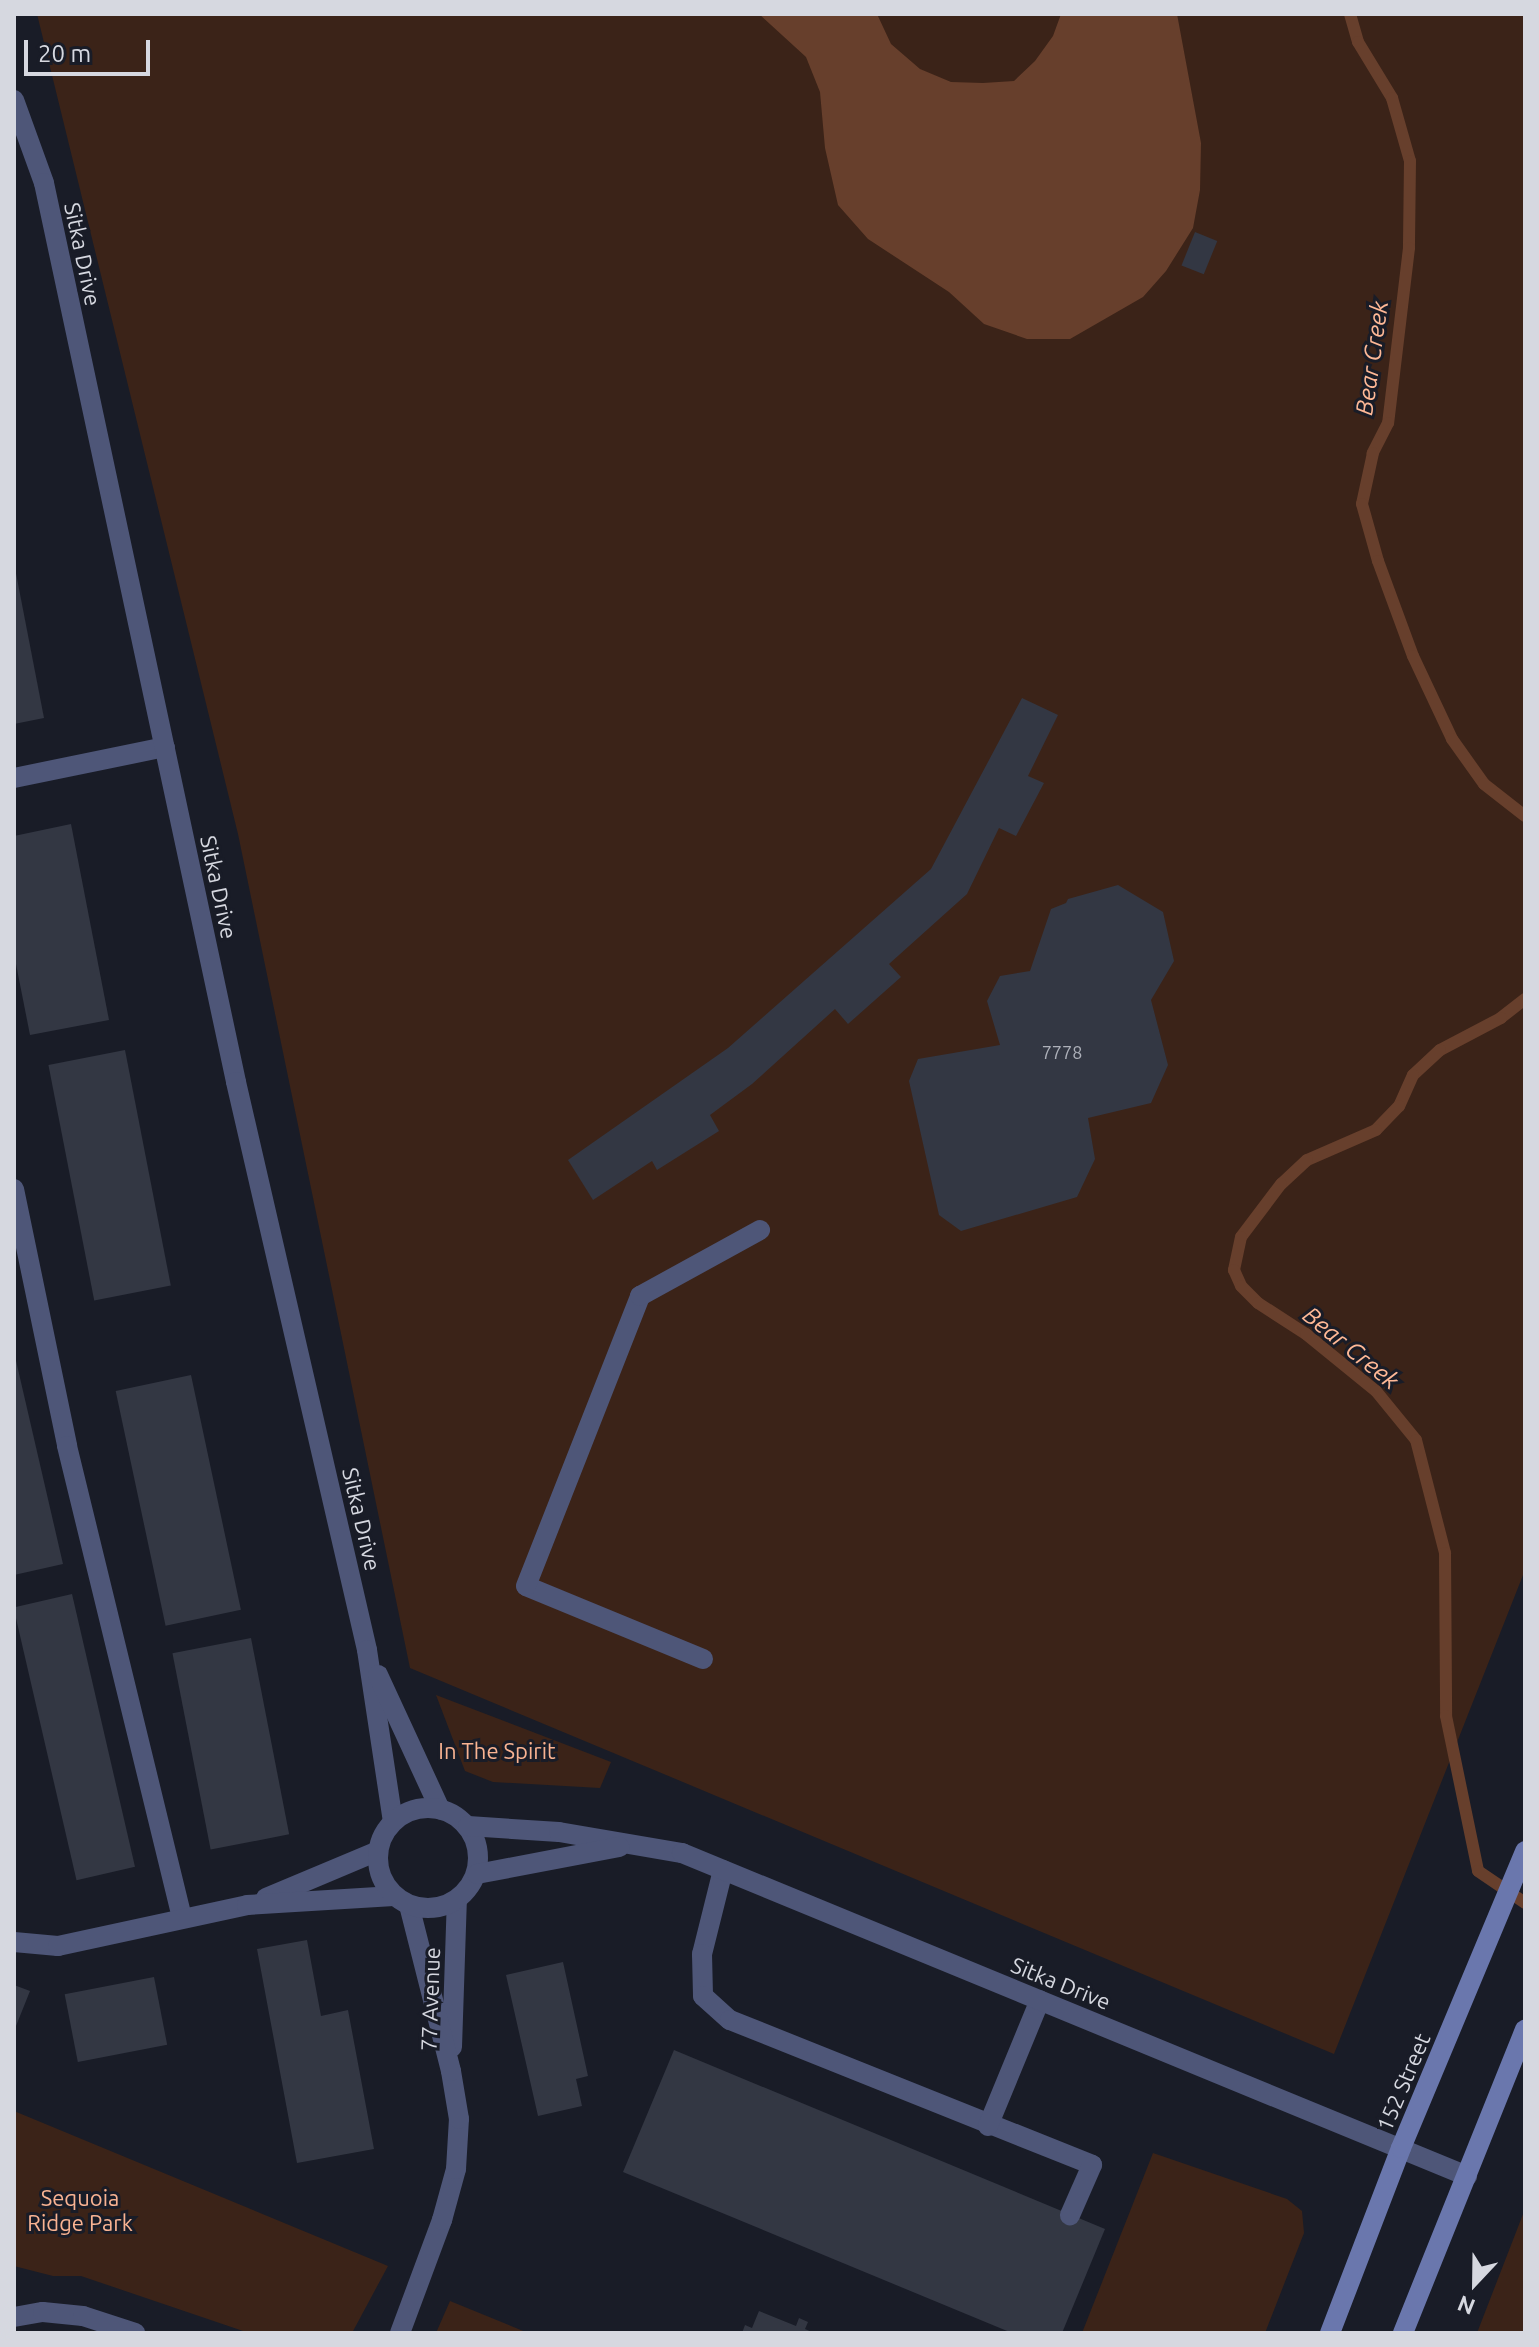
<!DOCTYPE html>
<html>
<head>
<meta charset="utf-8">
<style>
  body { margin:0 }
  #map { position:relative; width:1539px; height:2347px; overflow:hidden; background:#191c27; font-family:Ubuntu,sans-serif }
  div>[style] { position:absolute }
  .green>* { inset:0; background:#3b2318 }
  .water>* { inset:0; background:#673f2c }
  .stream>* { height:12px; margin:-6px; padding:0 6px; transform-origin:6px; border-radius:6px; background:#673f2c }
  .building>* { inset:0; background:#333743; transform-origin:0 0 }
  .service>* { height:20px; margin:-10px; padding:0 10px; transform-origin:10px; border-radius:10px; background:#4e5678 }
  .minor>* { height:20px; margin:-10px; padding:0 10px; transform-origin:10px; border-radius:10px; background:#4e5678 }
  .tertiary>* { height:20px; margin:-10px; padding:0 10px; transform-origin:10px; border-radius:10px; background:#4e5678 }
  .tertiary>.ring { margin:-10px; padding:0; box-sizing:content-box; background:none; border:20px solid #4e5678; border-radius:50% }
  .secondary>* { height:20px; margin:-10px; padding:0 10px; transform-origin:10px; border-radius:10px; background:#6a77ad }
  span { translate:-50% -50%; white-space:nowrap; text-align:center; line-height:1.15; -webkit-text-stroke:6px #191c27; paint-order:stroke }
  .number-label { font-size:18px; color:#adb0b9 }
  .number-label span { -webkit-text-stroke-width:0 }
  .street-label { font-size:22px; color:#d6d8e0 }
  .park-label { font-size:22px; color:#f9b392 }
  .water-label { font-size:24px; color:#feb896; font-style:italic }
  .frame { position:absolute; inset:0; border:16px solid #d6d8e0; pointer-events:none }
  .north { position:absolute; left:1435px; top:2243px; width:80px; height:80px; -webkit-text-stroke:6px #191c27; paint-order:stroke; rotate:202deg; font-size:22px; font-weight:700; line-height:32px; text-align:center; color:#d6d8e0 }
  .north::after { content:''; display:block; margin:auto; width:28px; height:36px; background:#d6d8e0; clip-path:polygon(50% 0,100% 100%,50% 72%,0 100%) }
  .scale { position:absolute; left:24px; top:40px; width:126px; height:36px; box-sizing:border-box; border:4px solid #d6d8e0; border-top:0; padding-left:10px; font-size:24px; line-height:28px; white-space:nowrap; color:#d6d8e0; -webkit-text-stroke:6px #191c27; paint-order:stroke }
</style>
</head>
<body>
<div id="map">
  <div class="green">
    <i style="clip-path:polygon(37px 14px,1525px 14px,1525px 1570px,1334px 2054px,410px 1668px,238px 834px)"></i>
    <i style="clip-path:polygon(436px 1695px,611px 1762px,600px 1788px,493px 1782px,465px 1771px)"></i>
    <i style="clip-path:polygon(14px 2111px,388px 2266px,352px 2333px,249px 2333px,81px 2276px,53px 2276px,14px 2266px)"></i>
    <i style="clip-path:polygon(1153px 2153px,1287px 2199px,1302px 2211px,1304px 2233px,1265px 2333px,1082px 2333px)"></i>
    <i style="clip-path:polygon(1525px 2209px,1525px 2333px,1477px 2333px)"></i>
    <i style="clip-path:polygon(450px 2301px,528px 2333px,436px 2333px)"></i>
  </div>
  <div class="water">
    <i style="clip-path:polygon(759px 14px,877px 14px,891px 44px,920px 69px,951px 82px,983px 83px,1014px 81px,1035px 61px,1053px 36px,1061px 14px,1177px 14px,1201px 143px,1200px 190px,1193px 228px,1166px 271px,1143px 297px,1070px 339px,1027px 339px,984px 324px,949px 292px,868px 239px,838px 205px,825px 148px,820px 92px,806px 57px)"></i>
  </div>
  <div class="stream">
    <i style="left:1350px;top:14px;width:29px;rotate:74deg"></i>
    <i style="left:1358px;top:42px;width:66px;rotate:58.7deg"></i>
    <i style="left:1392px;top:98px;width:66px;rotate:74.1deg"></i>
    <i style="left:1410px;top:161px;width:87px;rotate:90.7deg"></i>
    <i style="left:1409px;top:248px;width:176px;rotate:96.8deg"></i>
    <i style="left:1388px;top:423px;width:34px;rotate:117deg"></i>
    <i style="left:1373px;top:453px;width:52px;rotate:102.2deg"></i>
    <i style="left:1362px;top:504px;width:59px;rotate:74.3deg"></i>
    <i style="left:1378px;top:561px;width:101px;rotate:69.8deg"></i>
    <i style="left:1413px;top:656px;width:92px;rotate:64.8deg"></i>
    <i style="left:1452px;top:739px;width:55px;rotate:54.6deg"></i>
    <i style="left:1484px;top:784px;width:52px;rotate:38deg"></i>
    <i style="left:1525px;top:999px;width:31px;rotate:142deg"></i>
    <i style="left:1501px;top:1018px;width:69px;rotate:152.3deg"></i>
    <i style="left:1440px;top:1050px;width:37px;rotate:137deg"></i>
    <i style="left:1413px;top:1075px;width:34px;rotate:114deg"></i>
    <i style="left:1399px;top:1106px;width:33px;rotate:134deg"></i>
    <i style="left:1376px;top:1130px;width:75px;rotate:156.5deg"></i>
    <i style="left:1307px;top:1160px;width:35px;rotate:137deg"></i>
    <i style="left:1281px;top:1184px;width:66px;rotate:127deg"></i>
    <i style="left:1241px;top:1237px;width:34px;rotate:102deg"></i>
    <i style="left:1234px;top:1270px;width:17px;rotate:66deg"></i>
    <i style="left:1241px;top:1286px;width:24px;rotate:45deg"></i>
    <i style="left:1258px;top:1303px;width:57px;rotate:32.9deg"></i>
    <i style="left:1306px;top:1334px;width:90px;rotate:39.2deg"></i>
    <i style="left:1376px;top:1391px;width:63px;rotate:50.8deg"></i>
    <i style="left:1416px;top:1440px;width:117px;rotate:75.6deg"></i>
    <i style="left:1445px;top:1553px;width:163px;rotate:89.6deg"></i>
    <i style="left:1446px;top:1716px;width:158px;rotate:78.3deg"></i>
    <i style="left:1478px;top:1871px;width:57px;rotate:34.2deg"></i>
  </div>
  <div class="building">
    <i style="left:1195px;top:232px;width:24px;height:36px;rotate:22deg"></i>
    <i style="clip-path:polygon(14px 563px,44px 718px,14px 724px)"></i>
    <i style="clip-path:polygon(1022px 698px,1058px 715px,1028px 776px,1044px 783px,1016px 836px,999px 828px,967px 894px,889px 964px,901px 977px,848px 1024px,835px 1009px,752px 1084px,710px 1115px,719px 1131px,657px 1170px,652px 1161px,593px 1200px,568px 1160px,728px 1048px,931px 869px)"></i>
    <i style="clip-path:polygon(71px 824px,109px 1020px,30px 1035px,14px 954px,14px 836px)"></i>
    <i style="clip-path:polygon(1118px 885px,1163px 912px,1174px 961px,1151px 1000px,1168px 1065px,1151px 1103px,1088px 1118px,1095px 1159px,1077px 1197px,961px 1231px,939px 1215px,909px 1081px,918px 1059px,1000px 1045px,987px 1001px,1000px 976px,1030px 971px,1051px 909px,1066px 903px,1068px 899px)"></i>
    <i style="left:125px;top:1050px;width:240px;height:78px;rotate:79deg"></i>
    <i style="clip-path:polygon(14px 1352px,63px 1564px,14px 1575px)"></i>
    <i style="left:191px;top:1375px;width:240px;height:77px;rotate:78deg"></i>
    <i style="left:72px;top:1594px;width:280px;height:60px;rotate:77deg"></i>
    <i style="left:251px;top:1638px;width:200px;height:80px;rotate:79deg"></i>
    <i style="clip-path:polygon(307px 1940px,321px 2016px,348px 2010px,374px 2149px,297px 2163px,257px 1949px)"></i>
    <i style="clip-path:polygon(563px 1962px,588px 2076px,576px 2079px,582px 2106px,538px 2116px,506px 1975px)"></i>
    <i style="left:154px;top:1977px;width:69px;height:91px;rotate:79deg"></i>
    <i style="clip-path:polygon(14px 1985px,30px 1991px,14px 2031px)"></i>
    <i style="clip-path:polygon(674px 2050px,1105px 2229px,1062px 2333px,1012px 2333px,623px 2172px)"></i>
    <i style="clip-path:polygon(759px 2311px,796px 2326px,799px 2318px,808px 2322px,805px 2329px,814px 2333px,742px 2333px,745px 2325px,752px 2328px)"></i>
  </div>
  <div class="service">
    <i style="left:14px;top:778px;width:154px;rotate:-11.6deg"></i>
    <i style="left:14px;top:1189px;width:262px;rotate:78.3deg"></i>
    <i style="left:67px;top:1446px;width:485px;rotate:76.3deg"></i>
    <i style="left:703px;top:1659px;width:191px;rotate:-157.6deg"></i>
    <i style="left:526px;top:1586px;width:312px;rotate:-68.5deg"></i>
    <i style="left:640px;top:1296px;width:137px;rotate:-28.8deg"></i>
    <i style="left:723px;top:1870px;width:87px;rotate:104deg"></i>
    <i style="left:702px;top:1954px;width:42px;rotate:88.6deg"></i>
    <i style="left:703px;top:1996px;width:36px;rotate:42deg"></i>
    <i style="left:730px;top:2020px;width:390px;rotate:21.8deg"></i>
    <i style="left:1092px;top:2165px;width:55px;rotate:113.7deg"></i>
    <i style="left:266px;top:1898px;width:121px;rotate:-22.8deg"></i>
    <i style="left:14px;top:1942px;width:44px;rotate:5.2deg"></i>
    <i style="left:58px;top:1946px;width:193px;rotate:-12.2deg"></i>
    <i style="left:247px;top:1905px;width:147px;rotate:-3.5deg"></i>
    <i style="left:988px;top:2126px;width:136px;rotate:-67.6deg"></i>
    <i style="left:14px;top:2317px;width:29px;rotate:-10deg"></i>
    <i style="left:43px;top:2312px;width:40px;rotate:5.7deg"></i>
    <i style="left:83px;top:2316px;width:55px;rotate:18.1deg"></i>
  </div>
  <div class="minor">
    <i style="left:452px;top:2047px;width:147px;rotate:-88.1deg"></i>
    <i style="left:400px;top:2333px;width:121px;rotate:-69.6deg"></i>
    <i style="left:442px;top:2220px;width:53px;rotate:-74.6deg"></i>
    <i style="left:456px;top:2169px;width:50px;rotate:-86.6deg"></i>
    <i style="left:459px;top:2119px;width:49px;rotate:-99.5deg"></i>
    <i style="left:451px;top:2071px;width:171px;rotate:-104.2deg"></i>
  </div>
  <div class="tertiary">
    <i style="left:14px;top:100px;width:88px;rotate:70.1deg"></i>
    <i style="left:44px;top:183px;width:919px;rotate:77.94deg"></i>
    <i style="left:236px;top:1082px;width:583px;rotate:77.01deg"></i>
    <i style="left:367px;top:1650px;width:173px;rotate:81.4deg"></i>
    <i style="left:378px;top:1675px;width:148px;rotate:65.2deg"></i>
    <i class="ring" style="left:378px;top:1808px;width:80px;height:80px"></i>
    <i style="left:468px;top:1826px;width:91px;rotate:3.8deg"></i>
    <i style="left:559px;top:1832px;width:125px;rotate:9.7deg"></i>
    <i style="left:682px;top:1853px;width:849px;rotate:22.37deg"></i>
    <i style="left:477px;top:1874px;width:145px;rotate:-10.8deg"></i>
  </div>
  <div class="secondary">
    <i style="left:1330px;top:2333px;width:198px;rotate:-69deg"></i>
    <i style="left:1401px;top:2148px;width:322px;rotate:-67.3deg"></i>
    <i style="left:1403px;top:2333px;width:327px;rotate:-68.1deg"></i>
  </div>
  <div class="number-label">
    <span style="left:1062px;top:1052px">7778</span>
  </div>
  <div class="street-label">
    <span style="left:83px;top:254px;rotate:78deg">Sitka Drive</span>
    <span style="left:219px;top:887px;rotate:78deg">Sitka Drive</span>
    <span style="left:362px;top:1519px;rotate:77deg">Sitka Drive</span>
    <span style="left:1061px;top:1983px;rotate:22deg">Sitka Drive</span>
    <span style="left:430px;top:1999px;rotate:-88deg">77 Avenue</span>
    <span style="left:1403px;top:2082px;rotate:-67deg">152 Street</span>
  </div>
  <div class="park-label">
    <span style="left:497px;top:1751px">In The Spirit</span>
    <span style="left:80px;top:2210px">Sequoia<br>Ridge Park</span>
  </div>
  <div class="water-label">
    <span style="left:1372px;top:358px;rotate:-82deg">Bear Creek</span>
    <span style="left:1351px;top:1348px;rotate:39deg">Bear Creek</span>
  </div>
  <div class="frame"></div>
  <div class="north">N</div>
  <div class="scale">20 m</div>
</div>
</body>
</html>
